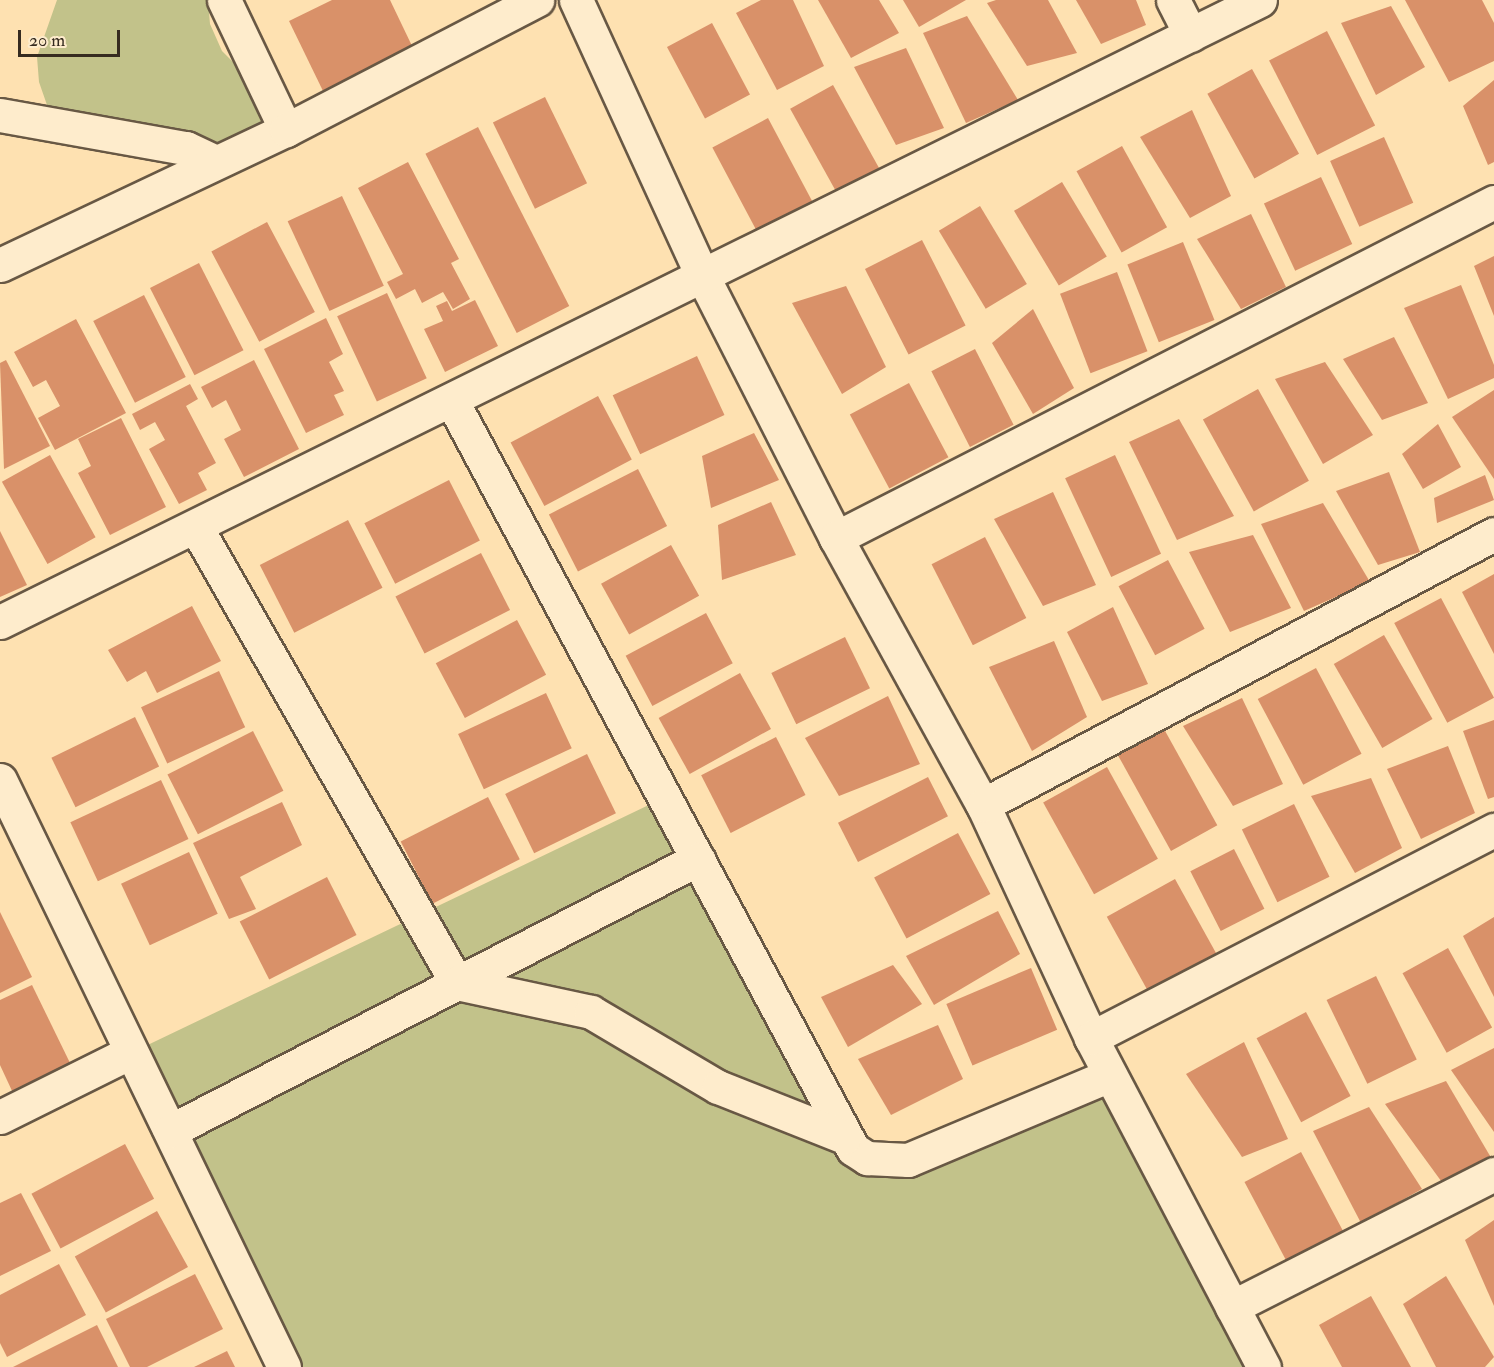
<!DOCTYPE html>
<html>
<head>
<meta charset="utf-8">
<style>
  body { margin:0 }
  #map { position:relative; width:1494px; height:1367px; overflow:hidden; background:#fee1b1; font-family:"IM FELL Double Pica",serif }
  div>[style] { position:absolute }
  .green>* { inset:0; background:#c2c28a }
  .building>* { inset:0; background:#d99169; transform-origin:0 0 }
  .roads { filter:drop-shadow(2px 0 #685844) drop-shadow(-2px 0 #685844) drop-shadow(0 2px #685844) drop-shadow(0 -2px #685844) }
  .minor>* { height:33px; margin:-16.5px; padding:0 16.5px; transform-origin:16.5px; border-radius:16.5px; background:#feeccc }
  span { translate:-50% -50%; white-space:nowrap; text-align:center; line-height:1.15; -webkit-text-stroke:4.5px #feeccc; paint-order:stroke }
  .scale { position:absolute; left:18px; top:30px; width:102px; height:27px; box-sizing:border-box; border:3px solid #362b20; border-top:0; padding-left:8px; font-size:18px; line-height:21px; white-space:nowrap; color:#362b20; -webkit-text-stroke:4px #feeccc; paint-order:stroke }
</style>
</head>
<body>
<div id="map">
  <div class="green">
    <i style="clip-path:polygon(57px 0,208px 0,210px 24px,222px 51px,244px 73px,266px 117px,263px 125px,207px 155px,69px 126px,47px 105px,39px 82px,37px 57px)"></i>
    <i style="clip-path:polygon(655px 802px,867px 1162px,1109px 1079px,1261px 1367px,284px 1367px,133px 1052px)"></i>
  </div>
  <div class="building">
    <i style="clip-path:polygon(332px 0,390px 0,413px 48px,323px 91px,289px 21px)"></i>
    <i style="clip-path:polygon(761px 0,793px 0,824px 66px,777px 90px,736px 13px)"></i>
    <i style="clip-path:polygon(818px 0,879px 0,899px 33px,851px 58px)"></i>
    <i style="clip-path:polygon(903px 0,966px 0,919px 27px)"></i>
    <i style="clip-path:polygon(996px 0,1048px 0,1077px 53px,1027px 66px,987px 3px)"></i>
    <i style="clip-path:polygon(1076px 0,1136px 0,1146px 25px,1101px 44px)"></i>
    <i style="clip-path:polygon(1405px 0,1482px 0,1494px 23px,1494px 61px,1449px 82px)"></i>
    <i style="clip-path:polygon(1391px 6px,1425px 67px,1376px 95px,1341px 23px)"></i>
    <i style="clip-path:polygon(967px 16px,1018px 100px,966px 123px,923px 33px)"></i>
    <i style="left:712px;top:23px;width:81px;height:51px;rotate:62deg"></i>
    <i style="left:1327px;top:31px;width:106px;height:65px;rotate:63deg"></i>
    <i style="clip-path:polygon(906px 48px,944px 128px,896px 145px,854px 67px)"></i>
    <i style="left:1252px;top:69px;width:97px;height:51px;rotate:61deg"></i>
    <i style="clip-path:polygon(1494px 80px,1494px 162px,1488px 165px,1463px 106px)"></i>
    <i style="left:833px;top:85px;width:95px;height:49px;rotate:61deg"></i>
    <i style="left:545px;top:97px;width:96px;height:58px;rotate:64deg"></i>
    <i style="clip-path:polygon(1192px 110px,1231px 196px,1190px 218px,1140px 137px)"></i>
    <i style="left:768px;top:118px;width:101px;height:63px;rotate:62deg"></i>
    <i style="left:478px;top:127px;width:201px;height:59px;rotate:63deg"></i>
    <i style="left:1384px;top:137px;width:72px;height:59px;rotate:66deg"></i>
    <i style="left:1122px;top:146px;width:93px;height:52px;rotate:61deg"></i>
    <i style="clip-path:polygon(408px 162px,459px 259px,451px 263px,470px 299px,453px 309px,443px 292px,422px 303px,415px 289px,396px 299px,387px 282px,403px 274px,358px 188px)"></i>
    <i style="left:1321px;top:177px;width:74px;height:63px;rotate:65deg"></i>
    <i style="left:1062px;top:182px;width:87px;height:56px;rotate:59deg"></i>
    <i style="left:342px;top:196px;width:99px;height:60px;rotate:65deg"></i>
    <i style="left:980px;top:206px;width:91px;height:48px;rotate:59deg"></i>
    <i style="clip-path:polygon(1251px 214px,1286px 287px,1241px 309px,1197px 239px)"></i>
    <i style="left:267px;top:222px;width:102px;height:63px;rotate:62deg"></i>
    <i style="left:922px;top:240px;width:96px;height:64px;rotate:63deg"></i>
    <i style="left:1183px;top:242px;width:84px;height:60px;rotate:68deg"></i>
    <i style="clip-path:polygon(1494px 256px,1494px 316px,1474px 266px)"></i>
    <i style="left:199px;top:263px;width:98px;height:55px;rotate:63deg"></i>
    <i style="left:1117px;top:272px;width:85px;height:61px;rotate:69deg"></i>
    <i style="clip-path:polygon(1461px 285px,1494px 365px,1494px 378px,1448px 399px,1404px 308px)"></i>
    <i style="clip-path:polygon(846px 286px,886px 367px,842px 394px,792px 303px)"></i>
    <i style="left:387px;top:293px;width:94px;height:55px;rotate:65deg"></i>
    <i style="left:144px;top:295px;width:92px;height:57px;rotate:63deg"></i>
    <i style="clip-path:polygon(475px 300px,498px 346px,445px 372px,424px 329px,443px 321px,436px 306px,447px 301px,452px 311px)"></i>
    <i style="clip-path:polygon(1033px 309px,1074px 388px,1033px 414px,992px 343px)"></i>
    <i style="clip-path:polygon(326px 318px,343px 354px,329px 362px,344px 391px,334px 395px,344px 415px,306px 433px,264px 349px)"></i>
    <i style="clip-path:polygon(76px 319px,126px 413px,55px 450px,38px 418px,60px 406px,46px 380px,33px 387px,14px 352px)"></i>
    <i style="clip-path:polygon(1394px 337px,1428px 403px,1382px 420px,1343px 359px)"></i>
    <i style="left:975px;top:349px;width:85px;height:49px;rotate:63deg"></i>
    <i style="left:697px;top:356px;width:65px;height:93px;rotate:65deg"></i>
    <i style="clip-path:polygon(6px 360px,50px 446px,4px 469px,0 363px)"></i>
    <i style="clip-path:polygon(254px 360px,299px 449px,244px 477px,224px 439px,241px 430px,226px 400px,212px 408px,201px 387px)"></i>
    <i style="clip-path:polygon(1325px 362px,1373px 435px,1323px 464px,1275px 379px)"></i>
    <i style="left:909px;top:383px;width:84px;height:67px;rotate:62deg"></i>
    <i style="clip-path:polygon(190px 384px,198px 399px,186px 406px,216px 463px,198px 473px,207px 490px,179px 504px,149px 449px,165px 440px,155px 422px,140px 430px,132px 414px)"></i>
    <i style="left:1258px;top:389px;width:105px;height:63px;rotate:61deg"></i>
    <i style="clip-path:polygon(1494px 390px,1494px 479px,1452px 417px)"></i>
    <i style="left:598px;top:396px;width:72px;height:99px;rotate:62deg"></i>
    <i style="clip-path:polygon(121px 418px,166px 507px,110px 535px,78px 473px,91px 466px,78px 439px)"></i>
    <i style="clip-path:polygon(1179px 419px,1234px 516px,1177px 540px,1129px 442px)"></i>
    <i style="clip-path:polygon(1438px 424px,1461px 467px,1423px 489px,1402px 454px)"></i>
    <i style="clip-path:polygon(754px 433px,779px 480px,711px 508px,702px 456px)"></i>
    <i style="left:50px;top:455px;width:94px;height:55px;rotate:61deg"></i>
    <i style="left:1115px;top:455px;width:109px;height:55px;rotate:65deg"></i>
    <i style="left:638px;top:469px;width:64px;height:100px;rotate:63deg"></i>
    <i style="clip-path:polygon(1389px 472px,1420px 552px,1378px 565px,1336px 491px)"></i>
    <i style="clip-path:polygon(1485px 475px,1494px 500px,1437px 523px,1434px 498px)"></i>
    <i style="left:449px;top:480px;width:68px;height:95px;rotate:63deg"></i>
    <i style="clip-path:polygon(1053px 492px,1096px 585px,1043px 606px,994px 519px)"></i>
    <i style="clip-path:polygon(771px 502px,796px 555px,722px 580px,718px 525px)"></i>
    <i style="clip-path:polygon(1323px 503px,1370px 582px,1304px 611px,1261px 524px)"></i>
    <i style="left:348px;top:520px;width:76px;height:99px;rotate:63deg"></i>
    <i style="clip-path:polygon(0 531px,27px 585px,0 597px)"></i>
    <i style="clip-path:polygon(1253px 535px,1291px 608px,1230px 632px,1189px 552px)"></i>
    <i style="left:985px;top:537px;width:91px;height:60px;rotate:63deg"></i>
    <i style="left:671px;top:545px;width:58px;height:80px;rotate:61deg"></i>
    <i style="left:481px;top:553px;width:64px;height:96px;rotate:63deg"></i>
    <i style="left:1168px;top:560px;width:78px;height:56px;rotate:62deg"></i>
    <i style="clip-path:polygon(1494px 574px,1494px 654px,1462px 592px)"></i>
    <i style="left:1441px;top:598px;width:113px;height:53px;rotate:62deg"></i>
    <i style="clip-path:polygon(192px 606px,221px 661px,157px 693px,146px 671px,127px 682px,108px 650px)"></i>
    <i style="clip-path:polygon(1113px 607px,1148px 684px,1102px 701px,1067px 632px)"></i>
    <i style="left:706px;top:613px;width:57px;height:91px;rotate:62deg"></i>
    <i style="left:517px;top:620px;width:62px;height:92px;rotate:62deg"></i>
    <i style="left:1384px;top:635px;width:97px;height:58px;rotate:60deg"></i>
    <i style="left:845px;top:637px;width:57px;height:82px;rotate:64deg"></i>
    <i style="clip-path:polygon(1054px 641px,1087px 717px,1032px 751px,989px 667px)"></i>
    <i style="left:1316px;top:668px;width:97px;height:66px;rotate:62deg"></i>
    <i style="left:219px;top:671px;width:62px;height:86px;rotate:65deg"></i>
    <i style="left:740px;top:673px;width:64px;height:93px;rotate:61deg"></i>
    <i style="left:546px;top:693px;width:61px;height:97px;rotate:65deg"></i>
    <i style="clip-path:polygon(888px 696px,920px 764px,839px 796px,805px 738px)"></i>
    <i style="clip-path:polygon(1242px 698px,1283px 784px,1233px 806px,1183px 726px)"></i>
    <i style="left:135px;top:717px;width:55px;height:93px;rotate:64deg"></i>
    <i style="clip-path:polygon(1494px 720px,1494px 797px,1488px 799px,1463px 731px)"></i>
    <i style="left:1164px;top:729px;width:110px;height:53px;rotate:61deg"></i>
    <i style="left:253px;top:731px;width:67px;height:96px;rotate:63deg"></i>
    <i style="left:776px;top:737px;width:65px;height:84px;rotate:63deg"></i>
    <i style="clip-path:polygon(1448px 746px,1475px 813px,1421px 839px,1387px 769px)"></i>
    <i style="left:587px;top:754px;width:66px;height:91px;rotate:64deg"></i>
    <i style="left:1107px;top:767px;width:105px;height:73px;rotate:61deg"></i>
    <i style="left:928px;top:777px;width:44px;height:101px;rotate:63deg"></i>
    <i style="clip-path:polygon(1371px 778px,1402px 848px,1355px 873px,1311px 796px)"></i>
    <i style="left:161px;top:780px;width:65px;height:100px;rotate:65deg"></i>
    <i style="left:488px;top:797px;width:70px;height:98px;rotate:63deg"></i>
    <i style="clip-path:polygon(282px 802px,302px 845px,240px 877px,256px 909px,229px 919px,193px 843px)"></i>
    <i style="left:1294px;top:804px;width:81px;height:58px;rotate:64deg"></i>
    <i style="left:958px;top:833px;width:69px;height:95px;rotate:62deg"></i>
    <i style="left:1234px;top:849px;width:67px;height:49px;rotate:63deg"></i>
    <i style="left:189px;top:852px;width:68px;height:75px;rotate:65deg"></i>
    <i style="left:327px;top:877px;width:65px;height:98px;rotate:63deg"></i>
    <i style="left:1175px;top:879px;width:90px;height:78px;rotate:61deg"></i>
    <i style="clip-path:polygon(998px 911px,1020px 954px,934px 1005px,906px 956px)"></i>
    <i style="clip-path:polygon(0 912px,32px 977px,0 993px)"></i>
    <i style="clip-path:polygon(1494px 917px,1494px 997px,1463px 936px)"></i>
    <i style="left:1448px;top:948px;width:91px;height:52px;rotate:61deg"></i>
    <i style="clip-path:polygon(893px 965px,922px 1004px,848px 1047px,821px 997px)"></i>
    <i style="left:1031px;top:968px;width:67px;height:92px;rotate:67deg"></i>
    <i style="left:1376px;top:976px;width:93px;height:55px;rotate:64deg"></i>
    <i style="clip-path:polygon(32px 985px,71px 1065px,13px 1093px,0 1065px,0 1000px)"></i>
    <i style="left:1306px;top:1012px;width:95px;height:56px;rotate:62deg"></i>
    <i style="clip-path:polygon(938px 1025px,963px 1079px,891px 1115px,858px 1059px)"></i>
    <i style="clip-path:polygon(1244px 1042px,1288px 1139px,1242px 1157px,1186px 1074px)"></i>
    <i style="clip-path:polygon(1494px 1048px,1494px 1132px,1451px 1070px)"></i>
    <i style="clip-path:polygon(1446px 1081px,1493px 1161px,1444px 1185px,1385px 1104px)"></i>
    <i style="clip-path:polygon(1369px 1107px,1422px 1189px,1361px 1223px,1313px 1131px)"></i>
    <i style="left:125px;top:1144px;width:62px;height:106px;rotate:62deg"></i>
    <i style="left:1301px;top:1152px;width:91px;height:64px;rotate:62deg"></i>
    <i style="clip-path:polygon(21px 1193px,51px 1251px,0 1276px,0 1203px)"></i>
    <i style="left:157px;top:1211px;width:64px;height:94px;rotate:61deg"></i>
    <i style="clip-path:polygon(1494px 1220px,1494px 1306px,1465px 1240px)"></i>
    <i style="clip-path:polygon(59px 1264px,86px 1315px,7px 1357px,0 1343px,0 1295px)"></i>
    <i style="clip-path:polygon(195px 1274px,223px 1329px,147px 1367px,130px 1367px,106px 1319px)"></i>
    <i style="clip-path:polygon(1446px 1276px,1494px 1357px,1485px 1367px,1436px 1367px,1403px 1304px)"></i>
    <i style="clip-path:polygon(1371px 1296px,1411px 1367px,1342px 1367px,1319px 1325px)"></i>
    <i style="clip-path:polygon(97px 1325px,118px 1367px,13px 1367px)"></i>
    <i style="clip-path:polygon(227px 1351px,235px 1367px,194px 1367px)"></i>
  </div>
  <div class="roads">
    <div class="minor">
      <i style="left:224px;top:0;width:144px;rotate:64.5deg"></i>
      <i style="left:576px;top:0;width:307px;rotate:65.4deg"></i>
      <i style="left:704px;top:279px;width:291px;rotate:63deg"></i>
      <i style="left:836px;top:538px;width:305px;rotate:61.2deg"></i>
      <i style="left:983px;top:805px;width:257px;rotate:65.1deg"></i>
      <i style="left:1091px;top:1038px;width:372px;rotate:62.3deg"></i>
      <i style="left:1173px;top:0;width:39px;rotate:63deg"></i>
      <i style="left:0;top:115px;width:189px;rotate:10.1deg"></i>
      <i style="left:186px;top:148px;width:31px;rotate:25deg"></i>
      <i style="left:0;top:265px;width:316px;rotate:-25.3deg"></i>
      <i style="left:286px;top:130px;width:283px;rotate:-27.4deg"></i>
      <i style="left:453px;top:403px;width:846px;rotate:61.8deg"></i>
      <i style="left:853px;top:1149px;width:17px;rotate:33deg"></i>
      <i style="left:867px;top:1158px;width:41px;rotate:2.8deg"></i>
      <i style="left:908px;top:1160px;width:219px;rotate:-22.8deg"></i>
      <i style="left:197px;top:529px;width:523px;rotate:60.2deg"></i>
      <i style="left:457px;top:983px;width:137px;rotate:12.2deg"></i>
      <i style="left:591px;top:1012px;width:147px;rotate:30.6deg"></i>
      <i style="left:718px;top:1087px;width:136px;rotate:21.6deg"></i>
      <i style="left:836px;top:538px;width:739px;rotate:-27.05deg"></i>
      <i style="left:0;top:622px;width:1405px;rotate:-26.27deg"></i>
      <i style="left:0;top:780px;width:652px;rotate:64.18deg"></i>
      <i style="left:983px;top:805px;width:578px;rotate:-27.94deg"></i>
      <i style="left:1091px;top:1038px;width:454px;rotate:-27.3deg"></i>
      <i style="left:0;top:1117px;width:146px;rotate:-26.4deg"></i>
      <i style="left:170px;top:1131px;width:594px;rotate:-27.26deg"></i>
      <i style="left:1232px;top:1307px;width:294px;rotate:-26.9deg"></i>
    </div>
  </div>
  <div class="scale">20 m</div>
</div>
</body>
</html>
